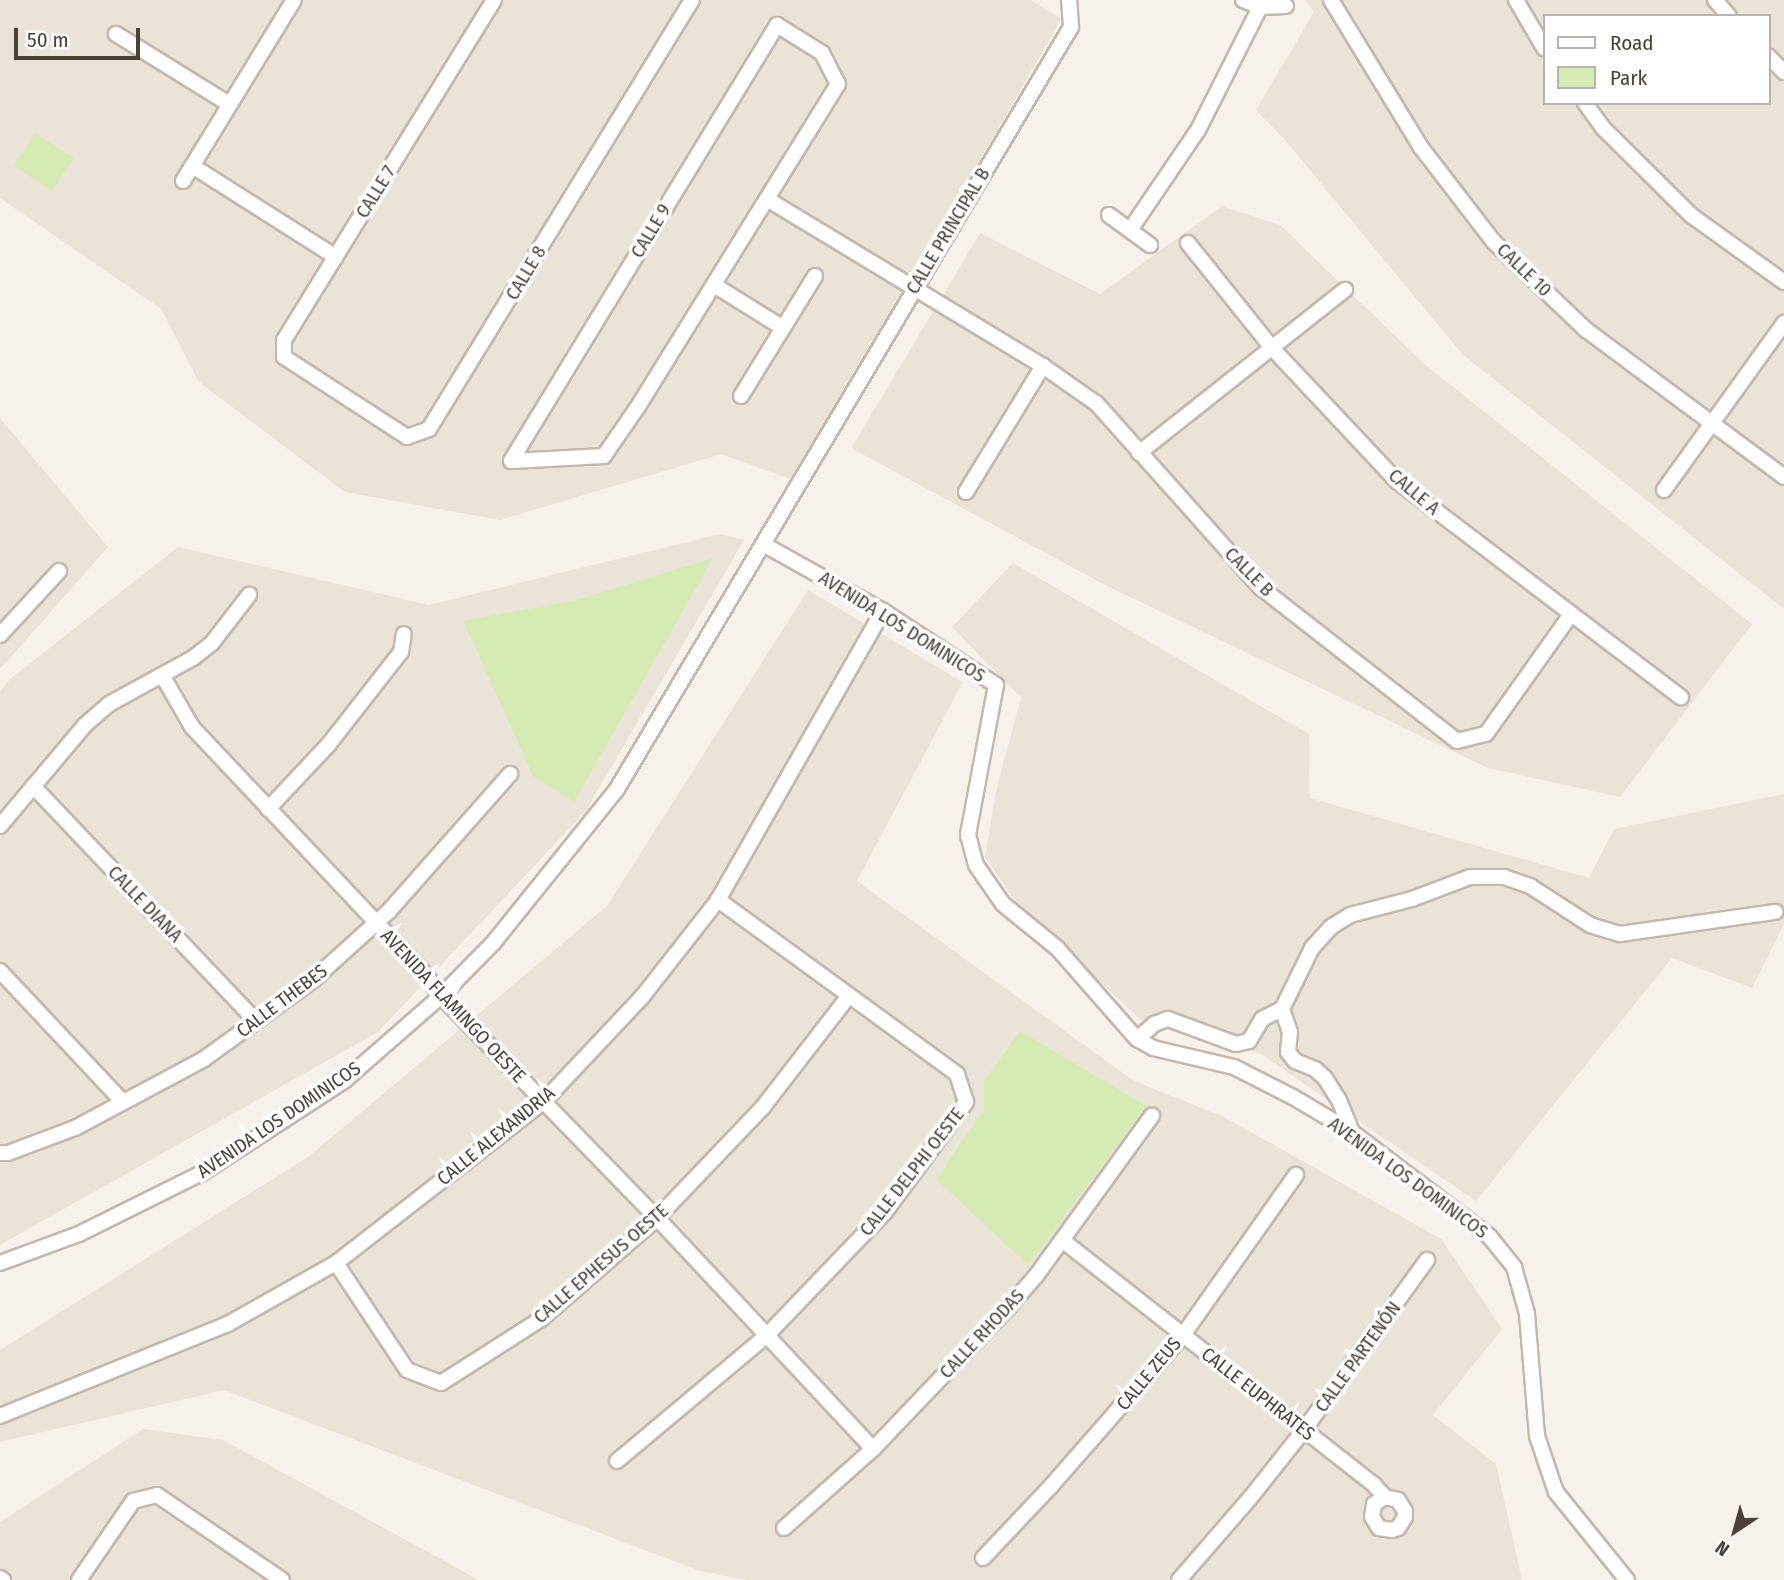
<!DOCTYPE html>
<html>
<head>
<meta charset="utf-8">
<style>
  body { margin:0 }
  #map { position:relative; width:1784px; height:1580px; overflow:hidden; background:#f6f1eb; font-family:"Fira Sans Condensed",sans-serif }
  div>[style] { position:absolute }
  .residential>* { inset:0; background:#eae3d8 }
  .green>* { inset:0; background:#d6ebb3; transform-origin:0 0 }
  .roads { filter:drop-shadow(2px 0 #c2b8ac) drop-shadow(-2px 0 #c2b8ac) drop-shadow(0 2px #c2b8ac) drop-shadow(0 -2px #c2b8ac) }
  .street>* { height:14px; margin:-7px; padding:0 7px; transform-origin:7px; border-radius:7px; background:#fff }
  span { translate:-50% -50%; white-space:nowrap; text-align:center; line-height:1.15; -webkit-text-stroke:7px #fff; paint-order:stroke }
  .street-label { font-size:19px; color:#4a4138 }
  .legend { position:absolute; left:1543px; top:14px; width:228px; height:91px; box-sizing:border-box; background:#fff; border:2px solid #b7b3af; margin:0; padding:9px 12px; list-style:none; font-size:21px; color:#4a4138 }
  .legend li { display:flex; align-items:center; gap:14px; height:35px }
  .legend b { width:35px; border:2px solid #b7b3af }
  .north { position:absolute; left:1700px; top:1496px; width:70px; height:70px; -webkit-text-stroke:5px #fff; paint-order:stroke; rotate:216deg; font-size:19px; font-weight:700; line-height:28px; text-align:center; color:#4a4138 }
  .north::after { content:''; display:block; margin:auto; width:24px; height:32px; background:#4a4138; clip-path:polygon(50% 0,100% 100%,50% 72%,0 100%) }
  .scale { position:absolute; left:14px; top:28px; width:126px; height:32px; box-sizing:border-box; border:4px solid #4a4138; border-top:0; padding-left:9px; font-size:21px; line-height:24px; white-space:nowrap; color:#4a4138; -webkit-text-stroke:5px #fff; paint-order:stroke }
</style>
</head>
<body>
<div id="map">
  <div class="residential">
    <i style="clip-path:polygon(0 0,1031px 0,1061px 19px,796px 481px,721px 454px,500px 520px,345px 492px,199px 382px,161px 309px,0 198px)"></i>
    <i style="clip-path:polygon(evenodd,1305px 0,1784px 0,1784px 609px,1462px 354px,1285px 140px,1256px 110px,1314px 12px,1305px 0,1544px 16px,1768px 16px,1768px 103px,1544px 103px,1544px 16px)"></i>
    <i style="clip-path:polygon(1222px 206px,1280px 225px,1423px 363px,1752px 624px,1620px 797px,1488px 768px,1105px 585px,851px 448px,980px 233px,1100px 294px)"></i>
    <i style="clip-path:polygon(0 418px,108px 547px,0 669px)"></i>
    <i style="clip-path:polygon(720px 534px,744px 540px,585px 812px,378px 1032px,0 1245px,0 692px,10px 679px,178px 547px,429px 605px)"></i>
    <i style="clip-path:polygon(1013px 563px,1309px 734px,1310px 798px,1589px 878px,1614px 829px,1784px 794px,1784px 924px,1752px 988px,1672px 958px,1476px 1201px,1261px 1054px,1141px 1020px,1021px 909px,985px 857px,997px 787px,1021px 698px,952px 627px)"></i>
    <i style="clip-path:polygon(808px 590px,963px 682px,857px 881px,1134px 1081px,1224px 1117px,1441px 1239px,1502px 1329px,1433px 1415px,1496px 1464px,1522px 1580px,747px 1580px,700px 1571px,224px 1390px,0 1442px,0 1350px,308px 1157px,607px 906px)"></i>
    <i style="clip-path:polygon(143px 1429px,223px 1440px,479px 1580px,0 1580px,0 1522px)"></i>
  </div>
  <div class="green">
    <i style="left:35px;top:133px;width:46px;height:39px;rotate:33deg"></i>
    <i style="clip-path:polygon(713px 558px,574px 802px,533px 776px,463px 621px,577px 600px)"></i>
    <i style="clip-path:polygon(1020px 1031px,1146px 1106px,1028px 1265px,936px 1179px,984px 1110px,984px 1081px)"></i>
  </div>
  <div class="roads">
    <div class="street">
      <i style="left:494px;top:0;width:400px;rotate:121.7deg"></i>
      <i style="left:284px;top:340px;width:17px;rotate:90deg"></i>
      <i style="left:284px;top:357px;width:147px;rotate:33deg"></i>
      <i style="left:407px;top:437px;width:23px;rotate:-20deg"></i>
      <i style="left:429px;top:429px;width:503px;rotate:-58.49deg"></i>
      <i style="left:1243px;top:0;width:18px;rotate:22deg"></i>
      <i style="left:1260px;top:7px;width:26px;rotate:-2deg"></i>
      <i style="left:1331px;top:0;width:171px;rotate:58.6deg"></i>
      <i style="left:1420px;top:146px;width:121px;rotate:52.4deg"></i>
      <i style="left:1494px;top:242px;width:126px;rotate:43.7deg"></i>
      <i style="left:1585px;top:329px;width:248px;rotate:36.6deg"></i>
      <i style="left:1516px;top:0;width:56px;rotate:59.7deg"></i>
      <i style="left:1715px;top:0;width:21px;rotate:49deg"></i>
      <i style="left:777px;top:25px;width:53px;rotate:31.9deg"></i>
      <i style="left:822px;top:53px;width:35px;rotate:63deg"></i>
      <i style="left:838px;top:84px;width:378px;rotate:121.8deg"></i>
      <i style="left:639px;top:405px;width:62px;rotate:124.5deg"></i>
      <i style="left:604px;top:456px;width:93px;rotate:176.9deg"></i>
      <i style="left:511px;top:461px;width:511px;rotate:-58.61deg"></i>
      <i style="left:116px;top:34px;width:133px;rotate:31.8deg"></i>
      <i style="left:1768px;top:56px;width:23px;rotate:45deg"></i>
      <i style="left:1585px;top:103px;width:31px;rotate:54deg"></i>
      <i style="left:1603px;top:128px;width:125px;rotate:44.7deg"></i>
      <i style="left:1692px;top:216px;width:113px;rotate:35.7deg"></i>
      <i style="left:194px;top:167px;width:168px;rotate:32.4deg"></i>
      <i style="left:183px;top:181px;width:212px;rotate:-58.5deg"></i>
      <i style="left:767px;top:199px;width:323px;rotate:31.2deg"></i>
      <i style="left:1043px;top:366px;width:66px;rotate:35.1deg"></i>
      <i style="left:1097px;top:404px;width:245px;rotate:48.3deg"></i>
      <i style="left:1260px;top:587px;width:250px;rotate:38deg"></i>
      <i style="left:1457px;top:741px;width:30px;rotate:-14deg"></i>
      <i style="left:1486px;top:734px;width:145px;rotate:-54.6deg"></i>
      <i style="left:1109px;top:215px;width:51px;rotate:36.2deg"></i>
      <i style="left:1130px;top:230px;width:121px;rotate:-55.8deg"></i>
      <i style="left:1198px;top:130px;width:138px;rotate:-63.2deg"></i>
      <i style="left:1188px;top:243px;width:134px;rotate:51.3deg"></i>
      <i style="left:1272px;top:348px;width:183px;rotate:46.8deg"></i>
      <i style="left:1397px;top:481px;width:357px;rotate:37.3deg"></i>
      <i style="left:714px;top:285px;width:81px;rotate:31.9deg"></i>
      <i style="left:741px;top:396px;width:141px;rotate:-58.3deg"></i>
      <i style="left:1139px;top:453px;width:263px;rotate:-38.4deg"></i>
      <i style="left:1664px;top:490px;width:206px;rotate:-54.3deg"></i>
      <i style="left:966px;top:492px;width:148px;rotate:-58.6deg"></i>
      <i style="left:763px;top:544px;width:137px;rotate:29.2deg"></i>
      <i style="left:883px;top:611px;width:135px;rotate:33.2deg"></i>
      <i style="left:996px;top:685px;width:153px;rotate:100.6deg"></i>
      <i style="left:968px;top:835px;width:31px;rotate:75deg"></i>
      <i style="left:976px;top:865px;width:47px;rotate:55.3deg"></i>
      <i style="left:1003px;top:904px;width:70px;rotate:39.2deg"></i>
      <i style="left:1057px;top:948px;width:121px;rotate:48.7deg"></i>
      <i style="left:1137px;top:1039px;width:18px;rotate:29deg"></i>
      <i style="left:1153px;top:1048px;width:83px;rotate:13.2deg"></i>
      <i style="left:1234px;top:1067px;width:66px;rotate:27deg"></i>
      <i style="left:1293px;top:1097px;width:69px;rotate:30.7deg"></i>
      <i style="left:1352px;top:1132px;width:172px;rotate:37.2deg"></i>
      <i style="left:1489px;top:1236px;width:40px;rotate:51deg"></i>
      <i style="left:1514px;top:1267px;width:49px;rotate:74.5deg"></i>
      <i style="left:1527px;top:1314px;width:122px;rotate:85.3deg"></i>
      <i style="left:1537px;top:1436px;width:59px;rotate:71.3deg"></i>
      <i style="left:1556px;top:1492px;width:113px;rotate:51.1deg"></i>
      <i style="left:0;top:635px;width:87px;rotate:-47.3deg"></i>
      <i style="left:162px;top:675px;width:60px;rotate:60deg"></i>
      <i style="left:192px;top:727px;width:342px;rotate:46.7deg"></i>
      <i style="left:427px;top:976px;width:24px;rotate:55deg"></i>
      <i style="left:441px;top:996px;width:310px;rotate:45.8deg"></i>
      <i style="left:657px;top:1218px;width:316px;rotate:46.9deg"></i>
      <i style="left:33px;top:786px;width:324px;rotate:46.5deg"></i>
      <i style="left:268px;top:809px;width:89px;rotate:-46.8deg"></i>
      <i style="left:329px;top:744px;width:117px;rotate:-52deg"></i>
      <i style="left:401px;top:652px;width:18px;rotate:-81deg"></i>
      <i style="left:0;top:826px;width:132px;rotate:-49.9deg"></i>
      <i style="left:85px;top:725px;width:32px;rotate:-41deg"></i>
      <i style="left:109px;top:704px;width:96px;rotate:-28.7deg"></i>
      <i style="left:193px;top:658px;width:24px;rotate:-38deg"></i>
      <i style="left:212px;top:643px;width:61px;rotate:-52.4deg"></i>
      <i style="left:0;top:971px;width:180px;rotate:46.8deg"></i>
      <i style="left:1282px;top:1009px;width:24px;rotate:71deg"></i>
      <i style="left:1290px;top:1032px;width:20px;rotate:96deg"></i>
      <i style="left:1288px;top:1052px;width:11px;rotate:52deg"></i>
      <i style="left:1295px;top:1061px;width:22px;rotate:22deg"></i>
      <i style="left:1315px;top:1069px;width:13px;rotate:42deg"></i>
      <i style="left:1325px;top:1078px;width:26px;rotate:58deg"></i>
      <i style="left:1339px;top:1100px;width:35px;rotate:68deg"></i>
      <i style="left:1137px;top:1039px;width:23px;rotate:-41deg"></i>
      <i style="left:1154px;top:1024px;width:15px;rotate:-20deg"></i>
      <i style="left:1168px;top:1019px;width:72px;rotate:20.2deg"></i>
      <i style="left:1236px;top:1044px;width:13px;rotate:-13deg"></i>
      <i style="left:1249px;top:1041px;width:26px;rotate:-59deg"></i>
      <i style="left:1262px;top:1019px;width:22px;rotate:-27deg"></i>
      <i style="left:1282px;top:1009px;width:68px;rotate:-63.8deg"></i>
      <i style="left:1312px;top:948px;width:28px;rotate:-48deg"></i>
      <i style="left:1331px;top:927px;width:22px;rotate:-32deg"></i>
      <i style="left:1350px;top:915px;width:64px;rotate:-14.5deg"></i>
      <i style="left:1412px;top:899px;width:62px;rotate:-20.8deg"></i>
      <i style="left:1470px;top:877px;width:34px"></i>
      <i style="left:1504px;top:877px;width:28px;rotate:19deg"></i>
      <i style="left:1530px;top:886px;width:72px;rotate:33deg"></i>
      <i style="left:1590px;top:925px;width:31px;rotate:17deg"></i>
      <i style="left:1620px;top:934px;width:157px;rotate:-8.1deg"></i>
      <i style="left:0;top:1153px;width:8px"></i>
      <i style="left:8px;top:1153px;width:72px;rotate:-20.5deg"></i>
      <i style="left:75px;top:1128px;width:146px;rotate:-28.1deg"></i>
      <i style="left:204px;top:1059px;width:136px;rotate:-36deg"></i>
      <i style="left:314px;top:979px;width:101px;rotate:-42.2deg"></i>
      <i style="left:389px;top:911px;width:183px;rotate:-48.5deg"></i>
      <i style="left:1062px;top:1240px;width:397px;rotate:38.1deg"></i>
      <i style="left:1374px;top:1485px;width:16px;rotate:47deg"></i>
      <i style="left:1385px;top:1497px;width:13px;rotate:13deg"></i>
      <i style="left:1398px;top:1500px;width:13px;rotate:58deg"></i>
      <i style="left:1405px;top:1511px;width:6px;rotate:90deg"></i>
      <i style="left:1405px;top:1517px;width:13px;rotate:122deg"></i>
      <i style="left:1398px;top:1528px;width:6px;rotate:162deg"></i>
      <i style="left:1392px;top:1530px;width:13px;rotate:-171deg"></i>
      <i style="left:1379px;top:1528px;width:13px;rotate:-122deg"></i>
      <i style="left:1372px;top:1517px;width:13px;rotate:-81deg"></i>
      <i style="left:1374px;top:1504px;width:13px;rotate:-32deg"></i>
      <i style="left:0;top:1263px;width:84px;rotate:-20.2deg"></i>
      <i style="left:79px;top:1234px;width:137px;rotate:-26.4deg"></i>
      <i style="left:202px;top:1173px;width:171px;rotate:-33deg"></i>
      <i style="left:345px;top:1080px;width:128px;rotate:-41.2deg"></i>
      <i style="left:441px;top:996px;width:76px;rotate:-45.5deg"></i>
      <i style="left:494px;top:942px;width:196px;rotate:-51.2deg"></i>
      <i style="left:617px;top:789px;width:887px;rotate:-59.21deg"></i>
      <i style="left:1071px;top:27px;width:27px;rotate:-94deg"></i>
      <i style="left:336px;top:1263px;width:128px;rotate:56.4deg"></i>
      <i style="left:407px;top:1370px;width:36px;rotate:21deg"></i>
      <i style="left:441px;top:1383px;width:119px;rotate:-32.6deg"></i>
      <i style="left:541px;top:1319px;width:154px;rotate:-41deg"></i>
      <i style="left:657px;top:1218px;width:153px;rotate:-46.3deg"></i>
      <i style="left:763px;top:1107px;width:139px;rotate:-52.3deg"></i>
      <i style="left:0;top:1416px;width:246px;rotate:-22deg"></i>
      <i style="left:228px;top:1324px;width:124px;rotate:-29.5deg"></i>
      <i style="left:336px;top:1263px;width:262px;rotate:-37.9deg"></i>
      <i style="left:543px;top:1102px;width:144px;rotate:-46.7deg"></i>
      <i style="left:642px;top:997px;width:123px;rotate:-51.9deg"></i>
      <i style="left:718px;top:900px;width:333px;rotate:-60.3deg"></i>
      <i style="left:617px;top:1461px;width:196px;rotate:-40deg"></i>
      <i style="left:767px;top:1335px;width:170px;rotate:-46.2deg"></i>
      <i style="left:885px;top:1212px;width:137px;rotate:-53.6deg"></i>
      <i style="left:966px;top:1102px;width:29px;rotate:-108deg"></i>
      <i style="left:957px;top:1074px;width:296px;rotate:-143.9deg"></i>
      <i style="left:784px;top:1528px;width:119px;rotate:-41.6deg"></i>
      <i style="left:873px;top:1449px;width:192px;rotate:-46.3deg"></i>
      <i style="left:1006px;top:1310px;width:45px;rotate:-48.6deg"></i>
      <i style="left:1036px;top:1276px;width:198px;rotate:-54.1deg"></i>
      <i style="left:983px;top:1558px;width:99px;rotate:-46.6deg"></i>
      <i style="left:1051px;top:1486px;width:201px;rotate:-48.8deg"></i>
      <i style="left:1183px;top:1335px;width:196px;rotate:-54.8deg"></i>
      <i style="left:0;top:1578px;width:4px;rotate:34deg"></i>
      <i style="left:79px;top:1580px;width:96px;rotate:-55.6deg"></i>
      <i style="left:133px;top:1501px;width:25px;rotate:-14deg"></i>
      <i style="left:157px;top:1495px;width:151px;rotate:34.2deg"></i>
      <i style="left:1179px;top:1580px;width:110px;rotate:-49.1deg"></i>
      <i style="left:1251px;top:1497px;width:85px;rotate:-51.7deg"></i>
      <i style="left:1304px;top:1430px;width:210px;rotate:-54.1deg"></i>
    </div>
  </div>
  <div class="street-label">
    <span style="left:376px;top:192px;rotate:-58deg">CALLE 7</span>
    <span style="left:651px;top:231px;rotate:-59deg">CALLE 9</span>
    <span style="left:948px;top:231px;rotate:-59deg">CALLE PRINCIPAL B</span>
    <span style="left:1524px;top:270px;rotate:44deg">CALLE 10</span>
    <span style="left:526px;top:273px;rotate:-59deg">CALLE 8</span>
    <span style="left:1414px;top:492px;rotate:40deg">CALLE A</span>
    <span style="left:1249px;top:572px;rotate:45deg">CALLE B</span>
    <span style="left:902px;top:627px;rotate:32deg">AVENIDA LOS DOMINICOS</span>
    <span style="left:145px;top:904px;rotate:46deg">CALLE DIANA</span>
    <span style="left:282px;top:1001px;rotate:-37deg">CALLE THEBES</span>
    <span style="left:453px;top:1006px;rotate:47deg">AVENIDA FLAMINGO OESTE</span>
    <span style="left:279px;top:1120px;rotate:-34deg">AVENIDA LOS DOMINICOS</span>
    <span style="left:496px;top:1136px;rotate:-39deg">CALLE ALEXANDRIA</span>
    <span style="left:912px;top:1172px;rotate:-52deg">CALLE DELPHI OESTE</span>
    <span style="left:1408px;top:1178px;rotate:36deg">AVENIDA LOS DOMINICOS</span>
    <span style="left:601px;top:1264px;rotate:-41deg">CALLE EPHESUS OESTE</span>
    <span style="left:982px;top:1334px;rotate:-47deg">CALLE RHODAS</span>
    <span style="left:1358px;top:1357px;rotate:-54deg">CALLE PARTENÓN</span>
    <span style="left:1149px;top:1374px;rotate:-50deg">CALLE ZEUS</span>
    <span style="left:1258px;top:1394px;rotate:38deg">CALLE EUPHRATES</span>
  </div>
  <ul class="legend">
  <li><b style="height:9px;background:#fff"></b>Road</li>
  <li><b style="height:19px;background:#d6ebb3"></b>Park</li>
  </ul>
  <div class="north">N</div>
  <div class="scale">50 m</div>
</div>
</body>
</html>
